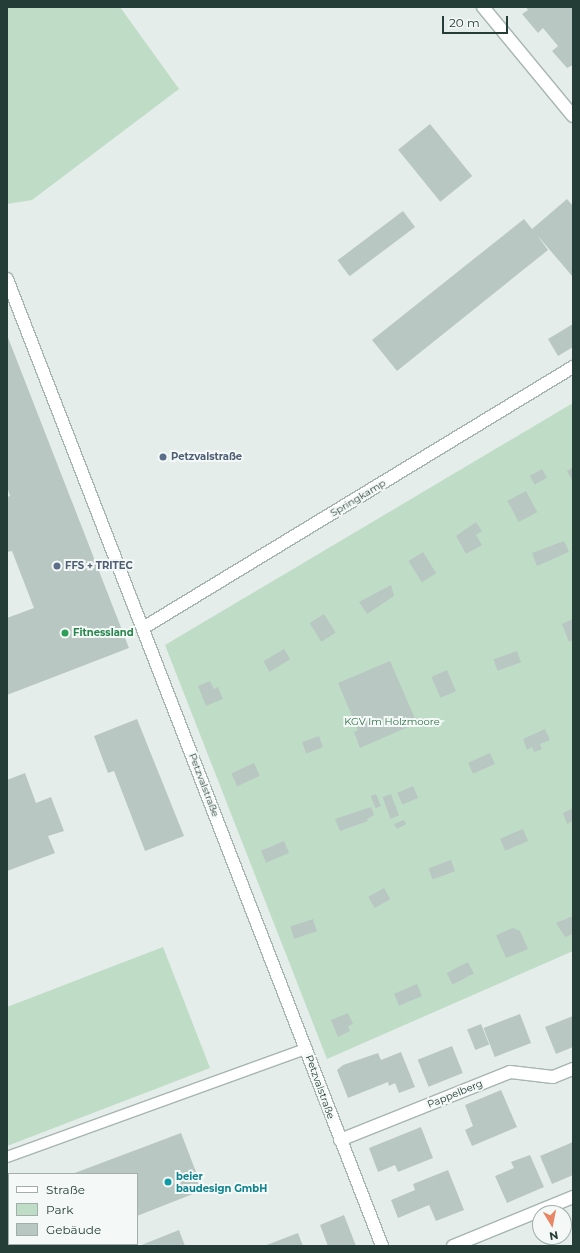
<!DOCTYPE html>
<html>
<head>
<meta charset="utf-8">
<style>
  body { margin:0 }
  #map { position:relative; width:580px; height:1253px; overflow:hidden; background:#e4ede9; font-family:Montserrat,sans-serif }
  div>[style] { position:absolute }
  .green>* { inset:0; background:#bfdcc7 }
  .building>* { inset:0; background:#b9c7c2; transform-origin:0 0 }
  .roads { filter:drop-shadow(1px 0 #a7b5b0) drop-shadow(-1px 0 #a7b5b0) drop-shadow(0 1px #a7b5b0) drop-shadow(0 -1px #a7b5b0) }
  .lane>* { height:10px; margin:-5px; padding:0 5px; transform-origin:5px; border-radius:5px; background:#fff }
  .street>* { height:12px; margin:-6px; padding:0 6px; transform-origin:6px; border-radius:6px; background:#fff }
  .secondary>* { height:12px; margin:-6px; padding:0 6px; transform-origin:6px; border-radius:6px; background:#fff }
  .dots>* { width:11px; height:11px; translate:-50% -50%; box-sizing:border-box; border:2px solid #f4f9f7; border-radius:50% }
  span { translate:-50% -50%; white-space:nowrap; text-align:center; line-height:1.15; -webkit-text-stroke:4px #f4f9f7; paint-order:stroke }
  .service-label { font-size:10px; color:#4e5e75; font-weight:700 }
  .left { translate:0 -50%; text-align:left }
  .street-label { font-size:10px; color:#253d37 }
  .leisure-label { font-size:10px; color:#27864d; font-weight:700 }
  .park-label { font-size:10px; color:#31714a }
  .culture-label { font-size:10px; color:#0d838f; font-weight:700 }
  .frame { position:absolute; inset:0; border:8px solid #253d37; pointer-events:none }
  .legend { position:absolute; left:8px; top:1173px; width:130px; height:72px; box-sizing:border-box; background:#f4f9f7; border:1px solid #a1aeaa; margin:0; padding:5px 7px; list-style:none; font-size:12px; color:#253d37 }
  .legend li { display:flex; align-items:center; gap:8px; height:20px }
  .legend b { width:20px; border:1px solid #a1aeaa }
  .north { position:absolute; left:532px; top:1205px; width:40px; height:40px; box-sizing:border-box; background:#f4f9f7; border:1px solid #a1aeaa; border-radius:50%; rotate:170deg; font-size:11px; font-weight:700; line-height:16px; text-align:center; color:#253d37 }
  .north::after { content:''; display:block; margin:auto; width:14px; height:18px; background:#e88766; clip-path:polygon(50% 0,100% 100%,50% 72%,0 100%) }
  .scale { position:absolute; left:442px; top:16px; width:66px; height:18px; box-sizing:border-box; border:2px solid #253d37; border-top:0; padding-left:5px; font-size:12px; line-height:14px; white-space:nowrap; color:#253d37; -webkit-text-stroke:3px #f4f9f7; paint-order:stroke }
</style>
</head>
<body>
<div id="map">
  <div class="green">
    <i style="clip-path:polygon(7px 7px,120px 7px,179px 89px,32px 200px,7px 204px)"></i>
    <i style="clip-path:polygon(573px 403px,573px 951px,327px 1059px,165px 645px)"></i>
    <i style="clip-path:polygon(163px 947px,210px 1068px,7px 1146px,7px 1007px)"></i>
  </div>
  <div class="building">
    <i style="clip-path:polygon(526px 7px,573px 7px,573px 65px,567px 68px,552px 51px,558px 46px,543px 28px,538px 33px,522px 14px,528px 10px)"></i>
    <i style="left:430px;top:124px;width:67px;height:41px;rotate:51deg"></i>
    <i style="clip-path:polygon(567px 199px,573px 206px,573px 277px,537px 235px,548px 250px,397px 371px,372px 340px,524px 219px,532px 229px)"></i>
    <i style="left:403px;top:211px;width:20px;height:82px;rotate:53deg"></i>
    <i style="clip-path:polygon(573px 324px,573px 347px,558px 356px,548px 339px)"></i>
    <i style="clip-path:polygon(7px 335px,129px 648px,7px 695px,7px 618px,34px 608px,12px 551px,7px 552px,7px 497px,10px 496px,7px 487px)"></i>
    <i style="clip-path:polygon(573px 467px,573px 482px,567px 471px)"></i>
    <i style="left:542px;top:469px;width:10px;height:14px;rotate:61deg"></i>
    <i style="left:526px;top:491px;width:24px;height:21px;rotate:62deg"></i>
    <i style="clip-path:polygon(476px 522px,482px 531px,476px 535px,482px 545px,466px 554px,456px 536px)"></i>
    <i style="clip-path:polygon(564px 541px,569px 552px,537px 566px,532px 553px)"></i>
    <i style="left:423px;top:552px;width:25px;height:17px;rotate:58deg"></i>
    <i style="clip-path:polygon(391px 585px,394px 596px,367px 614px,359px 602px)"></i>
    <i style="left:324px;top:614px;width:22px;height:17px;rotate:58deg"></i>
    <i style="clip-path:polygon(573px 619px,573px 640px,569px 642px,562px 624px)"></i>
    <i style="left:284px;top:649px;width:12px;height:24px;rotate:59deg"></i>
    <i style="left:517px;top:651px;width:12px;height:25px;rotate:70deg"></i>
    <i style="clip-path:polygon(390px 661px,417px 723px,360px 748px,354px 732px,358px 730px,338px 683px)"></i>
    <i style="left:447px;top:670px;width:23px;height:17px;rotate:67deg"></i>
    <i style="clip-path:polygon(210px 681px,214px 689px,218px 687px,223px 699px,206px 706px,198px 686px)"></i>
    <i style="clip-path:polygon(137px 719px,184px 836px,145px 851px,114px 771px,108px 773px,94px 736px)"></i>
    <i style="clip-path:polygon(545px 729px,550px 740px,540px 744px,542px 749px,534px 752px,532px 747px,527px 750px,523px 739px)"></i>
    <i style="left:319px;top:736px;width:12px;height:18px;rotate:70deg"></i>
    <i style="left:490px;top:753px;width:12px;height:24px;rotate:66deg"></i>
    <i style="left:254px;top:763px;width:14px;height:25px;rotate:65deg"></i>
    <i style="clip-path:polygon(25px 773px,36px 803px,51px 797px,64px 831px,48px 836px,55px 853px,7px 871px,7px 780px)"></i>
    <i style="left:413px;top:786px;width:13px;height:17px;rotate:67deg"></i>
    <i style="left:376px;top:794px;width:13px;height:6px;rotate:67deg"></i>
    <i style="left:391px;top:794px;width:23px;height:9px;rotate:70deg"></i>
    <i style="clip-path:polygon(371px 807px,374px 815px,367px 819px,368px 821px,340px 831px,335px 819px)"></i>
    <i style="clip-path:polygon(573px 808px,573px 821px,567px 824px,563px 813px)"></i>
    <i style="clip-path:polygon(404px 820px,406px 824px,397px 829px,394px 824px)"></i>
    <i style="left:523px;top:829px;width:13px;height:25px;rotate:67deg"></i>
    <i style="left:284px;top:841px;width:13px;height:25px;rotate:67deg"></i>
    <i style="left:451px;top:860px;width:12px;height:24px;rotate:70deg"></i>
    <i style="left:384px;top:888px;width:13px;height:18px;rotate:61deg"></i>
    <i style="clip-path:polygon(573px 916px,573px 934px,565px 937px,556px 923px)"></i>
    <i style="left:313px;top:919px;width:13px;height:24px;rotate:72deg"></i>
    <i style="clip-path:polygon(513px 928px,520px 931px,528px 949px,506px 958px,496px 935px)"></i>
    <i style="left:468px;top:962px;width:13px;height:24px;rotate:63deg"></i>
    <i style="left:417px;top:984px;width:13px;height:25px;rotate:67deg"></i>
    <i style="clip-path:polygon(348px 1013px,353px 1024px,348px 1026px,350px 1031px,338px 1037px,331px 1020px)"></i>
    <i style="left:520px;top:1014px;width:31px;height:39px;rotate:69deg"></i>
    <i style="clip-path:polygon(573px 1016px,573px 1047px,556px 1054px,545px 1027px)"></i>
    <i style="left:481px;top:1024px;width:22px;height:15px;rotate:68deg"></i>
    <i style="left:452px;top:1046px;width:29px;height:37px;rotate:68deg"></i>
    <i style="clip-path:polygon(401px 1052px,415px 1087px,399px 1093px,395px 1083px,389px 1086px,388px 1082px,348px 1098px,337px 1070px,343px 1065px,378px 1053px,381px 1060px)"></i>
    <i style="clip-path:polygon(501px 1090px,517px 1127px,472px 1146px,465px 1130px,473px 1126px,465px 1105px)"></i>
    <i style="clip-path:polygon(421px 1127px,433px 1158px,398px 1172px,395px 1165px,378px 1172px,369px 1148px)"></i>
    <i style="clip-path:polygon(181px 1133px,203px 1190px,137px 1216px,137px 1174px,72px 1174px)"></i>
    <i style="clip-path:polygon(573px 1142px,573px 1175px,552px 1184px,540px 1156px)"></i>
    <i style="clip-path:polygon(530px 1155px,544px 1187px,507px 1203px,495px 1176px,514px 1168px,511px 1162px)"></i>
    <i style="clip-path:polygon(448px 1170px,464px 1210px,436px 1221px,429px 1205px,398px 1218px,391px 1200px,415px 1190px,413px 1184px)"></i>
    <i style="clip-path:polygon(344px 1215px,356px 1246px,328px 1246px,320px 1225px)"></i>
    <i style="clip-path:polygon(179px 1230px,185px 1246px,139px 1246px)"></i>
    <i style="clip-path:polygon(298px 1233px,303px 1246px,264px 1246px)"></i>
  </div>
  <div class="roads">
    <div class="lane">
      <i style="left:7px;top:1157px;width:318px;rotate:-19.9deg"></i>
    </div>
    <div class="street">
      <i style="left:483px;top:7px;width:141px;rotate:50.5deg"></i>
      <i style="left:143px;top:628px;width:503px;rotate:-31.26deg"></i>
      <i style="left:340px;top:1140px;width:183px;rotate:-21.8deg"></i>
      <i style="left:510px;top:1072px;width:43px;rotate:6.6deg"></i>
      <i style="left:553px;top:1077px;width:22px;rotate:-22deg"></i>
      <i style="left:453px;top:1246px;width:130px;rotate:-22.2deg"></i>
    </div>
    <div class="secondary">
      <i style="left:7px;top:279px;width:1037px;rotate:68.8deg"></i>
    </div>
  </div>
  <div class="dots">
    <i style="left:163px;top:457px;background:#5c6f8a"></i>
    <i style="left:57px;top:566px;background:#5c6f8a"></i>
    <i style="left:65px;top:633px;background:#2e9e5b"></i>
    <i style="left:168px;top:1182px;background:#0f9aa8"></i>
  </div>
  <div class="service-label">
    <span class="left" style="left:171px;top:457px">Petzvalstraße</span>
    <span class="left" style="left:65px;top:566px">FFS + TRITEC</span>
  </div>
  <div class="street-label">
    <span style="left:358px;top:498px;rotate:-31deg">Springkamp</span>
    <span style="left:204px;top:785px;rotate:69deg">Petzvalstraße</span>
    <span style="left:320px;top:1087px;rotate:70deg">Petzvalstraße</span>
    <span style="left:455px;top:1094px;rotate:-22deg">Pappelberg</span>
  </div>
  <div class="leisure-label">
    <span class="left" style="left:73px;top:633px">Fitnessland</span>
  </div>
  <div class="park-label">
    <span style="left:392px;top:722px">KGV Im Holzmoore</span>
  </div>
  <div class="culture-label">
    <span class="left" style="left:176px;top:1182px">beier<br>baudesign GmbH</span>
  </div>
  <div class="frame"></div>
  <ul class="legend">
  <li><b style="height:5px;background:#fff"></b>Straße</li>
  <li><b style="height:11px;background:#bfdcc7"></b>Park</li>
  <li><b style="height:11px;background:#b9c7c2"></b>Gebäude</li>
  </ul>
  <div class="north">N</div>
  <div class="scale">20 m</div>
</div>
</body>
</html>
